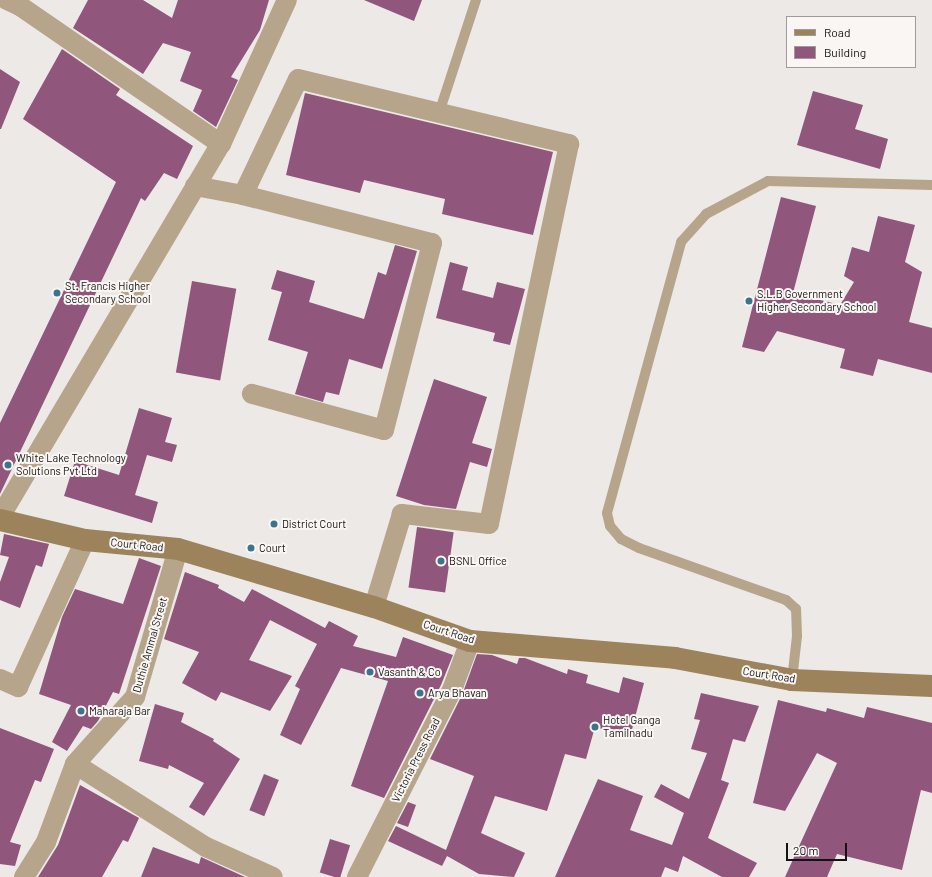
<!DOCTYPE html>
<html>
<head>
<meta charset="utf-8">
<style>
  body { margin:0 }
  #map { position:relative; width:932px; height:877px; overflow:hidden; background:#ece9e7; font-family:Barlow,sans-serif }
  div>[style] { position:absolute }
  .building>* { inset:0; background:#91567c; transform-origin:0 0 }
  .lane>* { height:10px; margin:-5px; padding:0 5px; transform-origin:5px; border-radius:5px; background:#b6a58a }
  .street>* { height:20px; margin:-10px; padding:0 10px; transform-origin:10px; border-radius:10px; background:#b6a58a }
  .secondary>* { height:22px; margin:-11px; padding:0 11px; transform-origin:11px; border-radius:11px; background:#9c835b }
  .dots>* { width:11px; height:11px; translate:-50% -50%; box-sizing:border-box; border:2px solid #faf6f4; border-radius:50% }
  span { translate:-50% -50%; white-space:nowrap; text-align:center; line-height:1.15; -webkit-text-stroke:4px #faf6f4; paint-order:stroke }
  .poi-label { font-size:11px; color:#141312 }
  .left { translate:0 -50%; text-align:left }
  .street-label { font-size:11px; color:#141312 }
  .legend { position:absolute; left:786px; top:16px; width:130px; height:52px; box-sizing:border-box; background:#faf6f4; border:1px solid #9e9b9a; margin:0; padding:5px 7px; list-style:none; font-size:12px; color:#141312 }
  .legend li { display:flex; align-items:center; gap:8px; height:20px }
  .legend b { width:20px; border:1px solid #9e9b9a }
  .scale { position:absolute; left:786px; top:843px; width:61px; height:18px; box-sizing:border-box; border:2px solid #141312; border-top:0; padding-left:5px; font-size:12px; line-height:14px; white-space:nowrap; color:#141312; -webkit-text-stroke:3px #faf6f4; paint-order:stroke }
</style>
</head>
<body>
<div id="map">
  <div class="building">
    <i style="clip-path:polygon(88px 0,143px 0,172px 18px,178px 0,269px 0,260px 30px,231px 77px,238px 80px,216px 127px,193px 111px,202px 90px,180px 81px,191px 52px,163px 43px,143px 74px,73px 28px)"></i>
    <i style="clip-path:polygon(364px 0,422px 0,414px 21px)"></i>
    <i style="clip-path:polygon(62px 49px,120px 89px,116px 95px,193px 146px,177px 179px,164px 173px,145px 201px,141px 198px,0 494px,0 423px,116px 182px,23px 119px)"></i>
    <i style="clip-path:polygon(0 69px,20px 82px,1px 129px,0 129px)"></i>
    <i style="clip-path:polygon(813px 91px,863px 105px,855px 129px,888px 139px,880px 169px,797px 145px)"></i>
    <i style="clip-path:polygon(305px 93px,553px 152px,533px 235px,442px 214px,445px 199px,364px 180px,360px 193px,286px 175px)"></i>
    <i style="clip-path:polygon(781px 197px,816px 206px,793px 293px,840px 305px,854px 282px,844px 276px,852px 247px,869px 252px,878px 216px,915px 225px,905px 262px,922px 272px,909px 322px,932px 328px,932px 373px,878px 359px,873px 376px,840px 368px,845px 349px,777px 331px,764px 352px,742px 347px)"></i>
    <i style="clip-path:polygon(395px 245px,417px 251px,382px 369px,349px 359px,339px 395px,326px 392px,323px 402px,295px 394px,308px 352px,268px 340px,282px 292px,271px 289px,277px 270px,315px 281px,309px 302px,364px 319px,378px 272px,386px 275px)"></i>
    <i style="clip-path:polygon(450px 262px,468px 267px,462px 290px,493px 298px,497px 282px,525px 289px,510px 345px,493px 341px,495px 333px,436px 318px)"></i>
    <i style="left:192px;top:281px;width:45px;height:93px;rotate:10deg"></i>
    <i style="clip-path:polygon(434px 379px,487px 397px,472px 443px,492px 449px,487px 467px,470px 462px,456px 509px,424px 505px,396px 496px)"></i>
    <i style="clip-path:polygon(139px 408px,172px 418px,165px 442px,177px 445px,172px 462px,147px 455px,135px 495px,158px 502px,152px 523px,64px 496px,75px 461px,119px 475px)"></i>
    <i style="left:417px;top:527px;width:37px;height:61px;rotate:8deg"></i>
    <i style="clip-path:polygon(4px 534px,49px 544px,42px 567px,36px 565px,20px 608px,0 600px,0 582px,9px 557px,0 555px)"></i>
    <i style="clip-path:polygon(139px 558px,161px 566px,119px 694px,113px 692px,98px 721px,91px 729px,83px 726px,67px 751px,52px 742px,71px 705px,39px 694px,62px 617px,75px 589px,123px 604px)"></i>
    <i style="clip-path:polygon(185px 572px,219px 585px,218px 588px,244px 602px,252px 589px,325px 628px,329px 621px,358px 636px,353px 646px,396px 657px,403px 637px,453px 655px,441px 685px,384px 798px,351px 786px,388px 681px,341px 668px,301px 745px,280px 735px,300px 689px,295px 686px,317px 644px,270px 620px,249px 660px,292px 676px,270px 711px,221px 692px,216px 701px,182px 683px,199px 652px,164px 639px)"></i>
    <i style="clip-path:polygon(477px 654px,492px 655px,517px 664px,519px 658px,525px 658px,567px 674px,568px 669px,588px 675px,586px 683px,619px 693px,623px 677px,644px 683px,630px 737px,595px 727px,586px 759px,565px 754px,547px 811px,495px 796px,481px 833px,525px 853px,514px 877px,479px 874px,447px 856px,442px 866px,388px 841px,396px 826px,446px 850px,474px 776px,430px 759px,462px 695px)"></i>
    <i style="clip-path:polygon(701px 693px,759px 706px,745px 742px,733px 739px,721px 780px,729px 783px,708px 838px,757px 863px,749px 877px,722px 877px,683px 856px,678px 872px,665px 867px,661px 877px,555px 877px,598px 779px,643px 796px,630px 830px,672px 845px,684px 813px,654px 797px,661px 784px,689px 799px,707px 753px,691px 749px,700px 720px,694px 719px)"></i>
    <i style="clip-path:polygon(778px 700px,826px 712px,827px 708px,864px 718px,867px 707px,932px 723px,932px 793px,921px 790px,902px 870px,837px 854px,827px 877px,785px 877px,837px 763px,817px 753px,785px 811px,753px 803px)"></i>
    <i style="clip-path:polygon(155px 704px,184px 713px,181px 722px,214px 739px,213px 741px,240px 759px,204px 816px,189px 807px,204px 783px,169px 765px,168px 769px,139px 761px)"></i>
    <i style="clip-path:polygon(0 728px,54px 749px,41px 782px,35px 780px,10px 842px,21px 845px,15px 866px,0 864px)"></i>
    <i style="left:264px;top:774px;width:16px;height:39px;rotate:22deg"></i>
    <i style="clip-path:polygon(80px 785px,139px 818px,128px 842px,123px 840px,102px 877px,38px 877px,58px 845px)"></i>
    <i style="clip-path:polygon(408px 802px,416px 805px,408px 827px,397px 823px)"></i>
    <i style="left:330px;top:839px;width:21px;height:35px;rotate:17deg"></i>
    <i style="clip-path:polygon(153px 847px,199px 864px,201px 857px,245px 877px,141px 877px)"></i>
  </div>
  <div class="lane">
    <i style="left:439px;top:113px;width:119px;rotate:-71.9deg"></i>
    <i style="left:792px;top:680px;width:44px;rotate:-83.5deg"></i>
    <i style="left:797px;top:636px;width:27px;rotate:-92deg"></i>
    <i style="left:796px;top:609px;width:13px;rotate:-138deg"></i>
    <i style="left:786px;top:600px;width:156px;rotate:-160.5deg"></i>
    <i style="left:639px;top:548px;width:20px;rotate:-153deg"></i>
    <i style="left:621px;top:539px;width:17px;rotate:-130deg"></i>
    <i style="left:610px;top:526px;width:13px;rotate:-103deg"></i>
    <i style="left:607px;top:513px;width:281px;rotate:-74.7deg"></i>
    <i style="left:681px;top:242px;width:38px;rotate:-48deg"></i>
    <i style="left:706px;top:214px;width:70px;rotate:-28deg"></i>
    <i style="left:768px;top:181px;width:164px;rotate:1.4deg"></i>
  </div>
  <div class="street">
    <i style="left:7px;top:0;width:14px;rotate:25deg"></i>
    <i style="left:20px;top:6px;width:244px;rotate:34.5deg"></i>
    <i style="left:195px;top:186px;width:49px;rotate:10.6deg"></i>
    <i style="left:243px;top:195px;width:195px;rotate:14.3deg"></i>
    <i style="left:432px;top:243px;width:193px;rotate:104.4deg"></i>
    <i style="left:384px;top:430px;width:137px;rotate:-164.7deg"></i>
    <i style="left:243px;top:195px;width:128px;rotate:-64.6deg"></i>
    <i style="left:298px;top:79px;width:279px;rotate:13.5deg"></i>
    <i style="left:569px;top:144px;width:388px;rotate:101.9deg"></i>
    <i style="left:489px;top:524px;width:88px;rotate:-173.4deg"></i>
    <i style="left:402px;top:514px;width:97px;rotate:106.8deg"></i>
    <i style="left:0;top:517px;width:434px;rotate:-59.4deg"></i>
    <i style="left:221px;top:144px;width:158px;rotate:-65.4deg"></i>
    <i style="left:0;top:679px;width:20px;rotate:24deg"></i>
    <i style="left:18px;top:687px;width:162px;rotate:-65.5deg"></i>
    <i style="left:75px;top:764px;width:155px;rotate:32.4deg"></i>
    <i style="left:206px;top:847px;width:73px;rotate:24.1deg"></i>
    <i style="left:24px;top:877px;width:41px;rotate:-57.8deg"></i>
    <i style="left:46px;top:842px;width:83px;rotate:-69.6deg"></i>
    <i style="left:75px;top:764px;width:90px;rotate:-48.2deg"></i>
    <i style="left:135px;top:697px;width:154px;rotate:-73.8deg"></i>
    <i style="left:357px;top:877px;width:210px;rotate:-63.1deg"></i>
    <i style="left:452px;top:690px;width:52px;rotate:-69.8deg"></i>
  </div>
  <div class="secondary">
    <i style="left:0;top:520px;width:87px;rotate:13.2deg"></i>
    <i style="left:85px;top:540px;width:93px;rotate:5.5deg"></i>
    <i style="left:178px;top:549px;width:204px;rotate:16.5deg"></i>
    <i style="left:374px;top:607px;width:102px;rotate:19.5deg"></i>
    <i style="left:470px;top:641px;width:206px;rotate:4.7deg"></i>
    <i style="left:675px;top:658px;width:119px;rotate:10.6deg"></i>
    <i style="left:792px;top:680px;width:140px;rotate:2.5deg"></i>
  </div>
  <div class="dots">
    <i style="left:57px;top:293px;background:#3b748d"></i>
    <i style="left:749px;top:301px;background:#3b748d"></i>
    <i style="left:8px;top:465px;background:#3b748d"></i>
    <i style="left:274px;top:524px;background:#3b748d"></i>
    <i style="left:251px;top:548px;background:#3b748d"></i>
    <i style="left:441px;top:561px;background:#3b748d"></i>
    <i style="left:370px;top:672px;background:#3b748d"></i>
    <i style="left:420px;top:693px;background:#3b748d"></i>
    <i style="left:81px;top:711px;background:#3b748d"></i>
    <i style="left:595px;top:727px;background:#3b748d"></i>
  </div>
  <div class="poi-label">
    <span class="left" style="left:65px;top:293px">St. Francis Higher<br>Secondary School</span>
    <span class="left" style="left:757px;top:301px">S.L.B Government<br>Higher Secondary School</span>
    <span class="left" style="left:16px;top:465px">White Lake Technology<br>Solutions Pvt Ltd</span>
    <span class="left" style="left:282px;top:524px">District Court</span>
    <span class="left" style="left:259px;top:548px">Court</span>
    <span class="left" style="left:449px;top:561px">BSNL Office</span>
    <span class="left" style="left:378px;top:672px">Vasanth &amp; Co</span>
    <span class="left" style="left:428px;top:693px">Arya Bhavan</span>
    <span class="left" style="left:89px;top:711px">Maharaja Bar</span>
    <span class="left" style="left:603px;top:727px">Hotel Ganga<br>Tamilnadu</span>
  </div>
  <div class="street-label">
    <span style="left:137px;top:545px;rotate:6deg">Court Road</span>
    <span style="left:449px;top:632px;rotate:18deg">Court Road</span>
    <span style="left:150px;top:645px;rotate:-74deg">Duthie Ammal Street</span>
    <span style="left:769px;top:675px;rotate:9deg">Court Road</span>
    <span style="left:416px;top:760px;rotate:-63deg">Victoria Press Road</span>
  </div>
  <ul class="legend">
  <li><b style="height:5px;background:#9c835b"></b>Road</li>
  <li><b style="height:11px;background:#91567c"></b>Building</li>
  </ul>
  <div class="scale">20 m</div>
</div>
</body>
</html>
